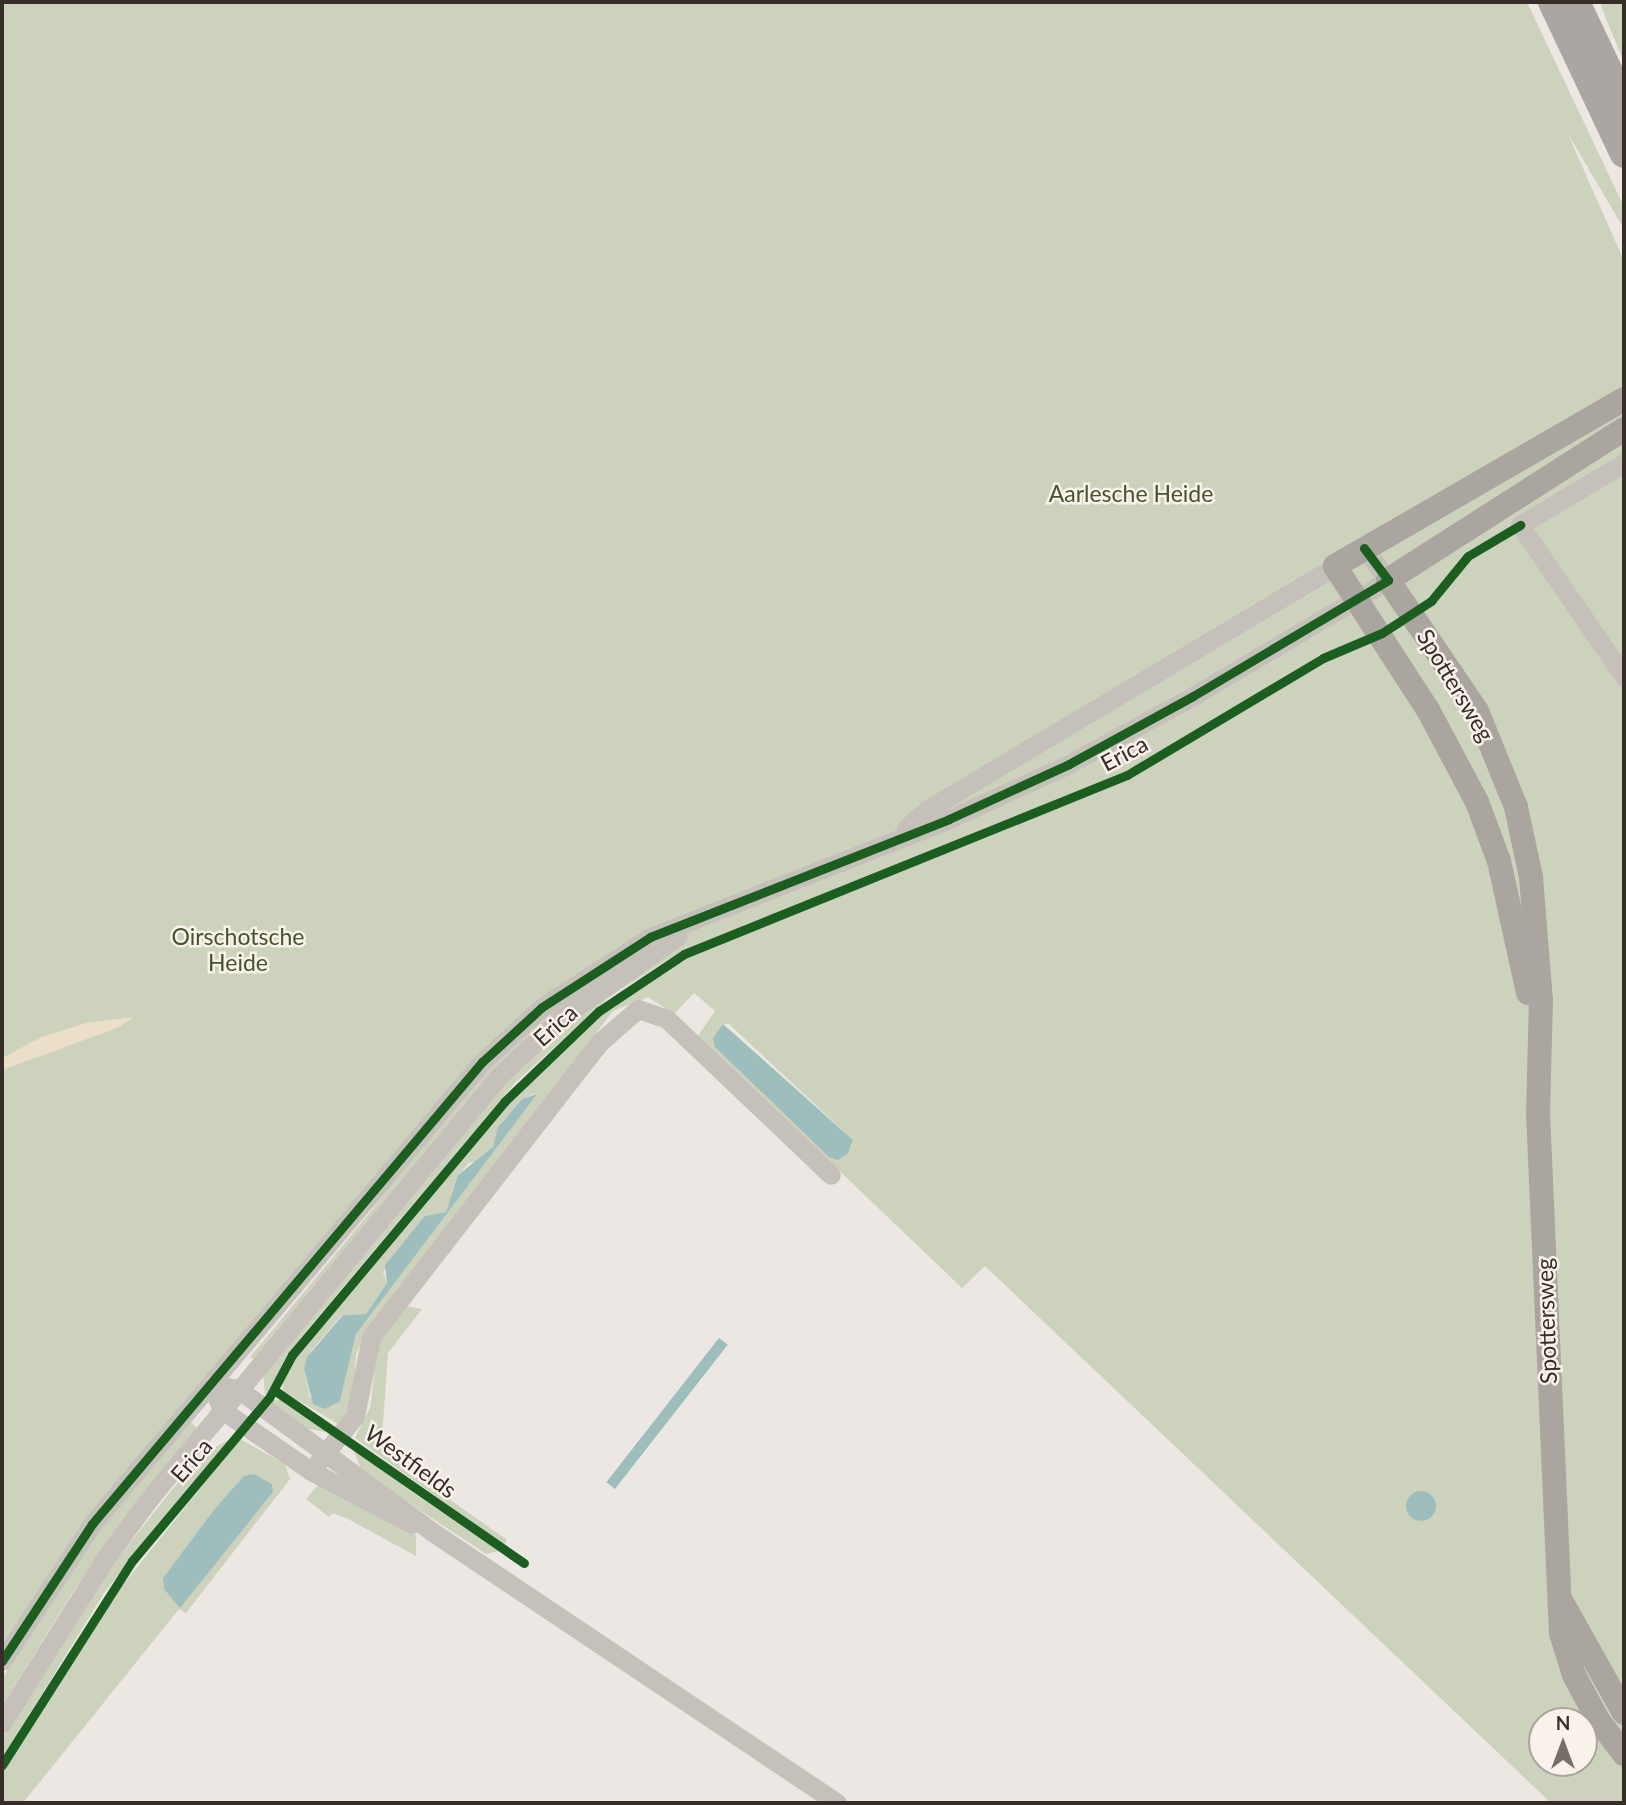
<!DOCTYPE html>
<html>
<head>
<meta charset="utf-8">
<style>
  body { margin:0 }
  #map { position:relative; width:1626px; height:1805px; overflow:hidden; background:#ece7e2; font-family:Lato,sans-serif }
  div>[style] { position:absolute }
  .green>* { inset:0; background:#cdd2bd }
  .sand>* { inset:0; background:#ebdfca }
  .water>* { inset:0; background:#9ebdbd; transform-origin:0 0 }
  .round { border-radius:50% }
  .minor>* { height:19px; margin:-9.5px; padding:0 9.5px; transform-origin:9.5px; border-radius:9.5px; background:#c6c0bb }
  .major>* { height:24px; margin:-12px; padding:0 12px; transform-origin:12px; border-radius:12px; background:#aba5a0 }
  .highway>* { height:28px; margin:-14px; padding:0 14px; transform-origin:14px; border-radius:14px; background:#aba6a1 }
  .cycleway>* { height:9px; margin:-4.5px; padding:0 4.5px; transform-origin:4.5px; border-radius:4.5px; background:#1b5e20 }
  span { translate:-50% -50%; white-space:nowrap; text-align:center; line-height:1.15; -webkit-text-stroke:5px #f9f2ea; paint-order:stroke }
  .park-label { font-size:23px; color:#46542e }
  .street-label { font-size:23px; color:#362d29 }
  .frame { position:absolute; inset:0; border:4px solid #362d29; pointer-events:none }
  .north { position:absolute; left:1528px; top:1707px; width:70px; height:70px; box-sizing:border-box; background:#f9f2ea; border:2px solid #aba39d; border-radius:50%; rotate:0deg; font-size:19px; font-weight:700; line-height:28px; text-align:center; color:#362d29 }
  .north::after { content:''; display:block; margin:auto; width:24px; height:32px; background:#766e6a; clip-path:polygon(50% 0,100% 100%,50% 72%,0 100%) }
</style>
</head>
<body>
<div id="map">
  <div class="green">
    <i style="clip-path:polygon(evenodd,2px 2px,1527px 2px,1624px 207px,1624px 229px,1567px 132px,1624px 261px,1624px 1803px,1551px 1803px,985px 1266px,962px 1288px,698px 1036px,715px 1011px,694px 993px,674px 1014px,648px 997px,613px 1011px,364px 1334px,356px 1355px,353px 1398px,340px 1425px,284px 1392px,282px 1382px,296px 1357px,504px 1106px,610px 1007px,675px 964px,670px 958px,608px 998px,515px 1083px,301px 1337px,265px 1396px,263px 1372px,484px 1101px,645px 935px,496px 1043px,2px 1649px,2px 2px,722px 1024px,729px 1024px,852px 1139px,851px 1148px,722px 1024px,2px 2px,536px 1093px,356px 1334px,340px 1401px,310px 1398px,304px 1369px,311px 1351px,342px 1315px,366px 1314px,387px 1283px,383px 1272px,425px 1216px,446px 1212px,458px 1175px,469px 1163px,483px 1160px,495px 1144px,501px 1123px,522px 1099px,536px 1093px,2px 2px,1542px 1721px,1584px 1721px,1584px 1763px,1542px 1763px,1542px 1721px)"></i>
    <i style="clip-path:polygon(1600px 2px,1624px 2px,1624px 62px,1606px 19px)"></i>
    <i style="clip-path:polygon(551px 1006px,566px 1008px,256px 1361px,250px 1357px,372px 1210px,431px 1127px)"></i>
    <i style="clip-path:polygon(406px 1306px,422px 1309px,388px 1353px,382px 1438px,445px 1496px,507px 1540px,504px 1545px,355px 1438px,370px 1408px,378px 1344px)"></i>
    <i style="clip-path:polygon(280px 1399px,322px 1426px,326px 1432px,304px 1428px,270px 1402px)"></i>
    <i style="clip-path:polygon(190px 1421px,199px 1430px,78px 1584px,2px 1706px,2px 1679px,80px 1547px)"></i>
    <i style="clip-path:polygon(230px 1439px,104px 1593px,2px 1759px,2px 1738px,113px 1564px,199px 1456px)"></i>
    <i style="clip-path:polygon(evenodd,240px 1439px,285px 1464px,290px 1479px,186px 1613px,179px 1609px,23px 1803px,2px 1803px,2px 1773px,102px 1611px,240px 1439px,254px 1474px,273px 1492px,179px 1608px,163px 1578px,213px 1511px,254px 1474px)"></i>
    <i style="clip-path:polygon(352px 1446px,413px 1493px,499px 1551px,486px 1554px,362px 1472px)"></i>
    <i style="clip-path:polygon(317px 1486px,334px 1487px,416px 1535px,416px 1556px,348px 1519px,333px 1513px,329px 1517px,306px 1499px)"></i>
  </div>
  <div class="sand">
    <i style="clip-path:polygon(134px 1017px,117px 1028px,2px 1070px,2px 1058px,42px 1037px,86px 1023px)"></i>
  </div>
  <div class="water">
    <i style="clip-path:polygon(723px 1024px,853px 1140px,848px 1153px,838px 1160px,829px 1157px,715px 1047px,713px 1038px)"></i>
    <i style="clip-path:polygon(537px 1094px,356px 1334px,340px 1401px,325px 1409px,313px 1404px,304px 1369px,307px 1357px,343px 1315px,366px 1314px,387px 1283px,385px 1265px,425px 1216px,446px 1212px,458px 1175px,493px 1147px,498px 1127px,522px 1099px)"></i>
    <i style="left:719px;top:1338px;width:11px;height:183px;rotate:38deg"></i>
    <i style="clip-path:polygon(254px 1474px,272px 1484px,273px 1492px,180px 1608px,164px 1589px,163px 1578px,213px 1511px,244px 1476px)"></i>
    <i class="round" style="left:1406px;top:1491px;width:30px;height:30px"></i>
  </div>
  <div class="minor">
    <i style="left:1624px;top:463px;width:121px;rotate:149.2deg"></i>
    <i style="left:1520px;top:525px;width:184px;rotate:55.6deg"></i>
    <i style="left:906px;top:828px;width:29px;rotate:-41deg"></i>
    <i style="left:928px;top:809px;width:474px;rotate:-30.8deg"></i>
    <i style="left:226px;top:1387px;width:12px;rotate:9deg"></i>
    <i style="left:238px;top:1389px;width:240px;rotate:36.3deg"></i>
    <i style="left:431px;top:1531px;width:489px;rotate:33.8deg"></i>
    <i style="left:217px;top:1398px;width:13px;rotate:67deg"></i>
    <i style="left:222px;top:1410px;width:108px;rotate:34.4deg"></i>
    <i style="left:311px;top:1471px;width:114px;rotate:27.7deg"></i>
    <i style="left:311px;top:1471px;width:70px;rotate:-51.3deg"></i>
    <i style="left:355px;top:1416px;width:81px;rotate:-78.6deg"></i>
    <i style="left:371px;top:1337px;width:375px;rotate:-52.2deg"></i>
    <i style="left:601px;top:1041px;width:49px;rotate:-40.9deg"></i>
    <i style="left:638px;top:1009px;width:31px;rotate:19deg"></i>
    <i style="left:667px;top:1019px;width:226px;rotate:43.6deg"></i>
    <i style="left:2px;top:1661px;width:164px;rotate:-56.7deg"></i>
    <i style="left:92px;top:1524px;width:605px;rotate:-49.83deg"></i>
    <i style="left:482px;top:1062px;width:81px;rotate:-42.5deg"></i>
    <i style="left:542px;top:1007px;width:129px;rotate:-32.9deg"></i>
    <i style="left:650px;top:937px;width:321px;rotate:-21.5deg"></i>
    <i style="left:949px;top:819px;width:132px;rotate:-24.6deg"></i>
    <i style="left:1069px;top:764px;width:141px;rotate:-28.7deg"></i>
    <i style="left:1193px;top:696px;width:227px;rotate:-30.7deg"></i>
    <i style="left:1388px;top:580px;width:40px;rotate:-127deg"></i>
    <i style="left:2px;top:1723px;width:196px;rotate:-57.9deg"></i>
    <i style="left:106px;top:1557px;width:72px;rotate:-53.4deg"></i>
    <i style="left:149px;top:1499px;width:549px;rotate:-50.39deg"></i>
    <i style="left:499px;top:1076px;width:86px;rotate:-43.1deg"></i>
    <i style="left:562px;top:1017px;width:141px;rotate:-34.9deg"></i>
  </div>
  <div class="major">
    <i style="left:1624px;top:429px;width:280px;rotate:147.4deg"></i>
    <i style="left:1388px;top:580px;width:158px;rotate:55.8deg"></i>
    <i style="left:1477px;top:711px;width:104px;rotate:67.9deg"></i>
    <i style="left:1516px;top:807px;width:72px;rotate:77.9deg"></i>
    <i style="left:1531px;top:877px;width:123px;rotate:85.4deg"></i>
    <i style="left:1541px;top:1000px;width:113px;rotate:91.5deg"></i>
    <i style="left:1538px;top:1113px;width:521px;rotate:87.47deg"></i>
    <i style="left:1561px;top:1633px;width:44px;rotate:72.8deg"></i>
    <i style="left:1574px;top:1675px;width:51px;rotate:61.9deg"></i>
    <i style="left:1598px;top:1720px;width:43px;rotate:52.6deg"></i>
    <i style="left:1528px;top:993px;width:135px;rotate:-102.4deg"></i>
    <i style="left:1499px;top:861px;width:63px;rotate:-110.4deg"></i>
    <i style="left:1477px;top:802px;width:104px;rotate:-118deg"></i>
    <i style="left:1428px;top:710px;width:171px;rotate:-122.9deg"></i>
    <i style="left:1335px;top:566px;width:334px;rotate:-30deg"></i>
    <i style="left:1562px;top:1602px;width:127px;rotate:60.8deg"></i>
  </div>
  <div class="highway">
    <i style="left:1552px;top:2px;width:168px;rotate:64.7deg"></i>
    <i style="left:1576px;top:2px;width:112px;rotate:64.6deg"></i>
  </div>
  <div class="cycleway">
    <i style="left:274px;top:1390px;width:304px;rotate:34.7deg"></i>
    <i style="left:2px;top:1661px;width:164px;rotate:-56.7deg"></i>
    <i style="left:92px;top:1524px;width:605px;rotate:-49.83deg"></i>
    <i style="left:482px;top:1062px;width:81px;rotate:-42.5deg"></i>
    <i style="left:542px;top:1007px;width:129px;rotate:-32.9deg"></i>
    <i style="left:650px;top:937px;width:321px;rotate:-21.5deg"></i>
    <i style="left:949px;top:819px;width:132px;rotate:-24.6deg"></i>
    <i style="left:1069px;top:764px;width:141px;rotate:-28.7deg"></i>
    <i style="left:1193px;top:696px;width:227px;rotate:-30.7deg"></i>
    <i style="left:1388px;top:580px;width:40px;rotate:-127deg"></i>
    <i style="left:2px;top:1765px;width:242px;rotate:-57.5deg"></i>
    <i style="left:132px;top:1561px;width:213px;rotate:-50deg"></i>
    <i style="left:269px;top:1398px;width:49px;rotate:-61.9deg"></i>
    <i style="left:292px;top:1355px;width:331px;rotate:-50deg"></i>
    <i style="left:505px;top:1101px;width:130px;rotate:-43.8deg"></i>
    <i style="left:599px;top:1011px;width:102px;rotate:-33.8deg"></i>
    <i style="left:684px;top:954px;width:478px;rotate:-22deg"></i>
    <i style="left:1127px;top:775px;width:228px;rotate:-30.8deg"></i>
    <i style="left:1323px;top:658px;width:64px;rotate:-23deg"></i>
    <i style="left:1382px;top:633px;width:59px;rotate:-33.1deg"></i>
    <i style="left:1431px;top:601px;width:58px;rotate:-50.6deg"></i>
    <i style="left:1468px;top:556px;width:61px;rotate:-30.8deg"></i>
  </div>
  <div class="park-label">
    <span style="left:1131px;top:493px">Aarlesche Heide</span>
    <span style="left:238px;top:949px">Oirschotsche<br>Heide</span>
  </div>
  <div class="street-label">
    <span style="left:1456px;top:685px;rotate:59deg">Spottersweg</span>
    <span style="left:1124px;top:753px;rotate:-28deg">Erica</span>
    <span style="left:555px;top:1025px;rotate:-42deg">Erica</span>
    <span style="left:1546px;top:1321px;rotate:-92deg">Spottersweg</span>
    <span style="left:191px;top:1460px;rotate:-49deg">Erica</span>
    <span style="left:411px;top:1461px;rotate:36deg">Westfields</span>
  </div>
  <div class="frame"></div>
  <div class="north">N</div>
</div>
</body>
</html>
